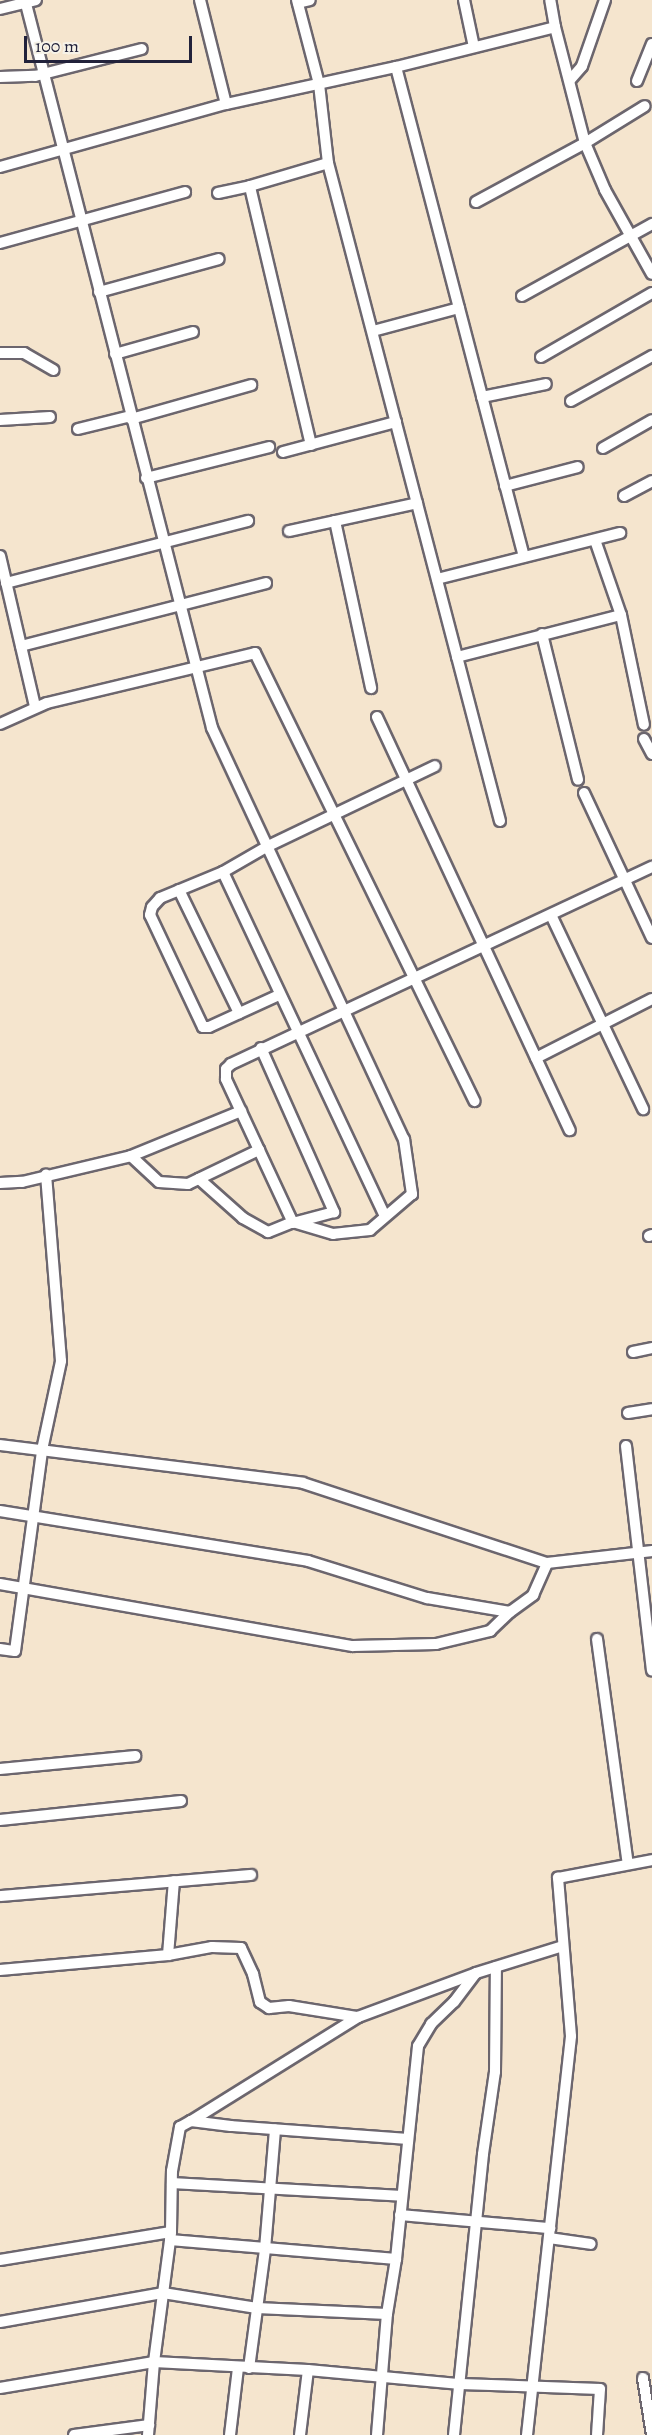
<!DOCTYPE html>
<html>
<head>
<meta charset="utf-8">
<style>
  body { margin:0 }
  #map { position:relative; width:652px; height:2435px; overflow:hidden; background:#f5e5ce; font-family:Alegreya,serif }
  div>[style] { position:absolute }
  .roads { filter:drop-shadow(2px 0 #6c666e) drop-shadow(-2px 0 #6c666e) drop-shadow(0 2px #6c666e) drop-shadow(0 -2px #6c666e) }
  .minor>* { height:10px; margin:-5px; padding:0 5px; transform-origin:5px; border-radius:5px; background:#fff }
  span { translate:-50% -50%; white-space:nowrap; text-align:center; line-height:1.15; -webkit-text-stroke:4.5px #f7f3e8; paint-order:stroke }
  .scale { position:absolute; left:24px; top:36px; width:168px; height:27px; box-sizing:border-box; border:3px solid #22223b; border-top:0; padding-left:8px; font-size:18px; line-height:21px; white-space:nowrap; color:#22223b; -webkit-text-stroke:4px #f7f3e8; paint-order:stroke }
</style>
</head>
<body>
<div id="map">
  <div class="roads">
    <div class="minor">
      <i style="left:25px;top:0;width:752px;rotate:75.59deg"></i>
      <i style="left:212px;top:728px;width:454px;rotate:65deg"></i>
      <i style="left:404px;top:1139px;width:56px;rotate:81.7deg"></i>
      <i style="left:412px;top:1194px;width:55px;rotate:139.4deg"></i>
      <i style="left:370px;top:1230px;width:37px;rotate:174deg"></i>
      <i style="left:333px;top:1234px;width:42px;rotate:-163.3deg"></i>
      <i style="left:293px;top:1222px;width:27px;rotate:158deg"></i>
      <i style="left:268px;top:1232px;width:29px;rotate:-151deg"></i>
      <i style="left:243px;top:1218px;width:59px;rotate:-138.4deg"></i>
      <i style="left:200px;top:0;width:107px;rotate:76deg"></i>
      <i style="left:226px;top:104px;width:174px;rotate:-12.3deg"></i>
      <i style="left:396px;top:67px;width:164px;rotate:-14.1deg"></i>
      <i style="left:555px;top:27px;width:27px;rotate:-100deg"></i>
      <i style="left:297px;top:0;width:87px;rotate:75.3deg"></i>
      <i style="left:319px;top:84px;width:80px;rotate:83.5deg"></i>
      <i style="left:328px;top:163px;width:680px;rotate:75.35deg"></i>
      <i style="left:464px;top:0;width:48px;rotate:78deg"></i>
      <i style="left:298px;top:3px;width:12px;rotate:-14deg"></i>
      <i style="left:0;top:9px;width:37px;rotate:-14deg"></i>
      <i style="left:555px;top:27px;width:120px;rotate:75.5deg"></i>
      <i style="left:585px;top:143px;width:51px;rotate:66.9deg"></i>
      <i style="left:605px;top:190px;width:96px;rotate:60.8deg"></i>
      <i style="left:396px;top:67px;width:506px;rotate:75.36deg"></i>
      <i style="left:0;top:77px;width:35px;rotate:-2deg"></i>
      <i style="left:35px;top:76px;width:110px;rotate:-14.2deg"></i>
      <i style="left:570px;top:80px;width:18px;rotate:-49deg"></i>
      <i style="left:582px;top:66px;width:70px;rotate:-70.8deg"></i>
      <i style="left:637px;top:81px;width:40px;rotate:-68deg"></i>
      <i style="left:0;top:167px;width:235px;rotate:-15.6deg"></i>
      <i style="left:218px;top:193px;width:33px;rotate:-12deg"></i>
      <i style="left:476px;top:202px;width:124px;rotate:-28.4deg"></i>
      <i style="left:585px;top:143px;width:70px;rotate:-31.7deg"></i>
      <i style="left:0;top:243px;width:192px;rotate:-15.4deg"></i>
      <i style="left:99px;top:292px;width:124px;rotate:-15.4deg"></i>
      <i style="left:522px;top:296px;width:149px;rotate:-29deg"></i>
      <i style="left:373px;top:331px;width:89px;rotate:-15deg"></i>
      <i style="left:0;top:353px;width:24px"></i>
      <i style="left:24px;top:353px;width:34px;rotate:30deg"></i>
      <i style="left:115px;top:354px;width:81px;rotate:-15.8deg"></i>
      <i style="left:541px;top:357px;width:128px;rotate:-30deg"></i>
      <i style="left:482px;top:397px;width:65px;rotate:-11.5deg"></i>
      <i style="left:571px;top:401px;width:93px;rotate:-29.1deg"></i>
      <i style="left:131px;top:419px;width:125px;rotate:-15.8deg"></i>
      <i style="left:0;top:420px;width:50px;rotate:-3.4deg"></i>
      <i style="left:78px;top:429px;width:55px;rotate:-13.8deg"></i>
      <i style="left:311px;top:445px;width:266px;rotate:-103.3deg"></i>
      <i style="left:250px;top:186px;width:81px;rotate:-16.4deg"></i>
      <i style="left:603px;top:448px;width:56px;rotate:-29.7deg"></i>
      <i style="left:283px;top:452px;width:117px;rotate:-14.9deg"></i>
      <i style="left:146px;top:478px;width:127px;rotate:-14.1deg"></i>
      <i style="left:505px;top:486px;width:75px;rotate:-14.6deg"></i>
      <i style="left:624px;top:496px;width:32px;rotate:-28deg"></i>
      <i style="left:335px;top:521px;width:171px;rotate:77.8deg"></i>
      <i style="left:289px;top:531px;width:131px;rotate:-12.3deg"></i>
      <i style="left:595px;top:540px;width:79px;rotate:70.9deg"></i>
      <i style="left:621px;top:615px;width:112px;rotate:78.2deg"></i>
      <i style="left:0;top:556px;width:155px;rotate:76.9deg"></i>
      <i style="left:437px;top:579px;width:189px;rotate:-14.1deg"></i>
      <i style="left:6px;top:583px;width:250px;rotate:-14.4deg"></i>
      <i style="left:542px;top:634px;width:150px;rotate:76.1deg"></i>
      <i style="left:21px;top:646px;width:253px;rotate:-14.4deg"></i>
      <i style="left:457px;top:657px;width:169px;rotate:-14.4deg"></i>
      <i style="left:377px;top:717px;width:456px;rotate:65deg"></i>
      <i style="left:0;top:724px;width:51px;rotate:-24.1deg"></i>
      <i style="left:47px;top:703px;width:214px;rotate:-13.5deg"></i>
      <i style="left:255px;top:653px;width:499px;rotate:63.9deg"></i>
      <i style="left:644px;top:739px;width:17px;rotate:62deg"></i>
      <i style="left:584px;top:793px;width:160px;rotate:64.9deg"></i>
      <i style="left:223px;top:872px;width:380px;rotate:64.8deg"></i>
      <i style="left:179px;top:890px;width:137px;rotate:64deg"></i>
      <i style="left:551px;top:915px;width:215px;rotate:64.6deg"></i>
      <i style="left:279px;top:995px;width:77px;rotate:155.4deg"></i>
      <i style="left:209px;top:1027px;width:6px;rotate:180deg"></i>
      <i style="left:203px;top:1027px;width:124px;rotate:-115.3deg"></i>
      <i style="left:150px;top:915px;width:8px;rotate:-76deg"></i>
      <i style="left:152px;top:907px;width:12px;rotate:-48deg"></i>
      <i style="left:160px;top:898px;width:68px;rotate:-22.4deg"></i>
      <i style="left:223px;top:872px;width:52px;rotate:-30deg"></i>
      <i style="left:268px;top:846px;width:185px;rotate:-25.6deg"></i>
      <i style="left:261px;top:1048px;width:180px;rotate:66deg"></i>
      <i style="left:334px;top:1212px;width:39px;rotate:165deg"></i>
      <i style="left:536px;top:1058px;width:130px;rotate:-27deg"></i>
      <i style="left:131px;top:1156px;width:119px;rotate:-22.2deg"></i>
      <i style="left:0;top:1183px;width:22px;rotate:-3deg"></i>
      <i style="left:22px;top:1182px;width:112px;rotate:-13.4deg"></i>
      <i style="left:131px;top:1156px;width:38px;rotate:43deg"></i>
      <i style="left:159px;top:1182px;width:29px;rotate:4deg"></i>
      <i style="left:188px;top:1184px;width:79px;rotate:-25.6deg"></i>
      <i style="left:293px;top:1223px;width:159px;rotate:-115deg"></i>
      <i style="left:226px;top:1079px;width:10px;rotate:-90deg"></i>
      <i style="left:226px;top:1069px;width:7px;rotate:-45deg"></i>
      <i style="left:231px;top:1064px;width:465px;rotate:-25.1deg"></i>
      <i style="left:649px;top:1236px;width:3px;rotate:-18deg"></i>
      <i style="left:633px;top:1352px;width:19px;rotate:-12deg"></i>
      <i style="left:628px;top:1413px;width:24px;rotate:-9deg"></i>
      <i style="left:0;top:1445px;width:305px;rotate:7.1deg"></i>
      <i style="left:303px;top:1483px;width:257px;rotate:18.2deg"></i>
      <i style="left:626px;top:1446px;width:226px;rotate:83.4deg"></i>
      <i style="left:0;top:1511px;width:312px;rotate:9.2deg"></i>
      <i style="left:308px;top:1561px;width:125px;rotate:17.3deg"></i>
      <i style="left:427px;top:1598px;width:84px;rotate:9.6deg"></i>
      <i style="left:510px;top:1612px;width:29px;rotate:-36deg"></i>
      <i style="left:533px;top:1595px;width:35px;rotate:-66deg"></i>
      <i style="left:547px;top:1563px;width:106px;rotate:-6.5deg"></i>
      <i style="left:0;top:1584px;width:358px;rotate:10deg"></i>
      <i style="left:353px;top:1646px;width:83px;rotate:-1.4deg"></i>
      <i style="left:436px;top:1644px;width:56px;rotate:-13.5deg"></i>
      <i style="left:490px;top:1631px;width:28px;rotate:-44deg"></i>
      <i style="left:597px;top:1639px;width:227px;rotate:82.2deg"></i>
      <i style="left:0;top:1649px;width:15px;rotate:8deg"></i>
      <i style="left:15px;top:1651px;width:203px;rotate:-82.3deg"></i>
      <i style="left:42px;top:1450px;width:91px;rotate:-77.9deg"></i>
      <i style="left:61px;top:1361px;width:187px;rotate:-94.6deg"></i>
      <i style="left:0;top:1769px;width:136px;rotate:-5.5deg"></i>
      <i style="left:0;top:1820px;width:182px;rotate:-6deg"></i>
      <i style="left:0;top:1896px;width:252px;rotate:-4.8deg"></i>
      <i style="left:168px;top:1955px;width:74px;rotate:-85.4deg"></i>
      <i style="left:0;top:1970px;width:169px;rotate:-5.1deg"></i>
      <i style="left:168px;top:1955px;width:45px;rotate:-10.3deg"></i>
      <i style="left:212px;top:1947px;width:29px;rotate:2deg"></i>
      <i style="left:241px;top:1948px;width:29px;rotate:65deg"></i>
      <i style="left:253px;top:1974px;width:29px;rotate:76deg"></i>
      <i style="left:260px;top:2002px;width:11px;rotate:34deg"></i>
      <i style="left:269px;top:2008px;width:20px;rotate:-6deg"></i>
      <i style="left:289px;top:2006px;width:70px;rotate:9.1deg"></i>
      <i style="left:191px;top:2121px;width:197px;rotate:-31.9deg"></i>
      <i style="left:358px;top:2017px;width:126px;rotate:-20.4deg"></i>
      <i style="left:476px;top:1973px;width:91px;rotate:-17.2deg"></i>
      <i style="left:172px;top:2183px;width:230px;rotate:3.2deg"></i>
      <i style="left:400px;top:2215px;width:151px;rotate:5deg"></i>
      <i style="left:549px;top:2238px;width:42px;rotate:8.1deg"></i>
      <i style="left:170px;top:2240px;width:227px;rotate:4.8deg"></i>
      <i style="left:0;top:2260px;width:173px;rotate:-9.3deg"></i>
      <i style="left:0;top:2322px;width:166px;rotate:-10.1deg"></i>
      <i style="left:163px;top:2293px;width:95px;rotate:9.1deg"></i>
      <i style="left:257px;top:2308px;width:130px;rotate:2.6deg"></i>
      <i style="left:249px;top:2368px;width:120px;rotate:-82.3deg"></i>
      <i style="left:265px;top:2249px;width:120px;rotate:-85.2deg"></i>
      <i style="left:643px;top:2378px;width:58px;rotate:81deg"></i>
      <i style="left:0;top:2388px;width:156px;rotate:-9.6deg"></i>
      <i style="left:154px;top:2362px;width:154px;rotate:3deg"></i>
      <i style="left:308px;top:2370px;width:153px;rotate:5.3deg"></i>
      <i style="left:460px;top:2384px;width:140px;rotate:2deg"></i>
      <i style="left:600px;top:2389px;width:46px;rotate:93.7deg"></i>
      <i style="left:74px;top:2435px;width:76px;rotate:-7.6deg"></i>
      <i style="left:148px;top:2435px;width:73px;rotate:-85.3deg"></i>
      <i style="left:154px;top:2362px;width:131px;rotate:-82.5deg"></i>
      <i style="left:171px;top:2232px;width:61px;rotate:-89.1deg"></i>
      <i style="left:172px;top:2171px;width:45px;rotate:-79.7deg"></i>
      <i style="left:180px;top:2127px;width:13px;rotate:-29deg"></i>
      <i style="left:191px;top:2121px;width:40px;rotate:7.1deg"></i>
      <i style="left:231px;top:2126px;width:176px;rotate:4.2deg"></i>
      <i style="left:230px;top:2435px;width:67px;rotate:-83.2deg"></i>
      <i style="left:300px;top:2435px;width:65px;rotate:-83deg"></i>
      <i style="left:377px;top:2435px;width:121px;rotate:-85.3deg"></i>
      <i style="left:387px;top:2314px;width:56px;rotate:-80.7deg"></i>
      <i style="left:396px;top:2259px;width:214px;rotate:-84.1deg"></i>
      <i style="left:418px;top:2046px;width:26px;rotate:-59deg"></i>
      <i style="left:431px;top:2024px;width:32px;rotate:-44deg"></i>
      <i style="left:454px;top:2002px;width:36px;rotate:-53deg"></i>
      <i style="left:454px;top:2435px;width:282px;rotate:-84.1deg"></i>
      <i style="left:483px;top:2154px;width:83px;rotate:-81.7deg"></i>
      <i style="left:495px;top:2072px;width:105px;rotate:-89.5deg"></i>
      <i style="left:527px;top:2435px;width:401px;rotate:-83.7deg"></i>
      <i style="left:571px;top:2036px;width:159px;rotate:-94.7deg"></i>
      <i style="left:558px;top:1878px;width:96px;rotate:-10.8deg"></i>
    </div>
  </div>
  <div class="scale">100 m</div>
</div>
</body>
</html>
